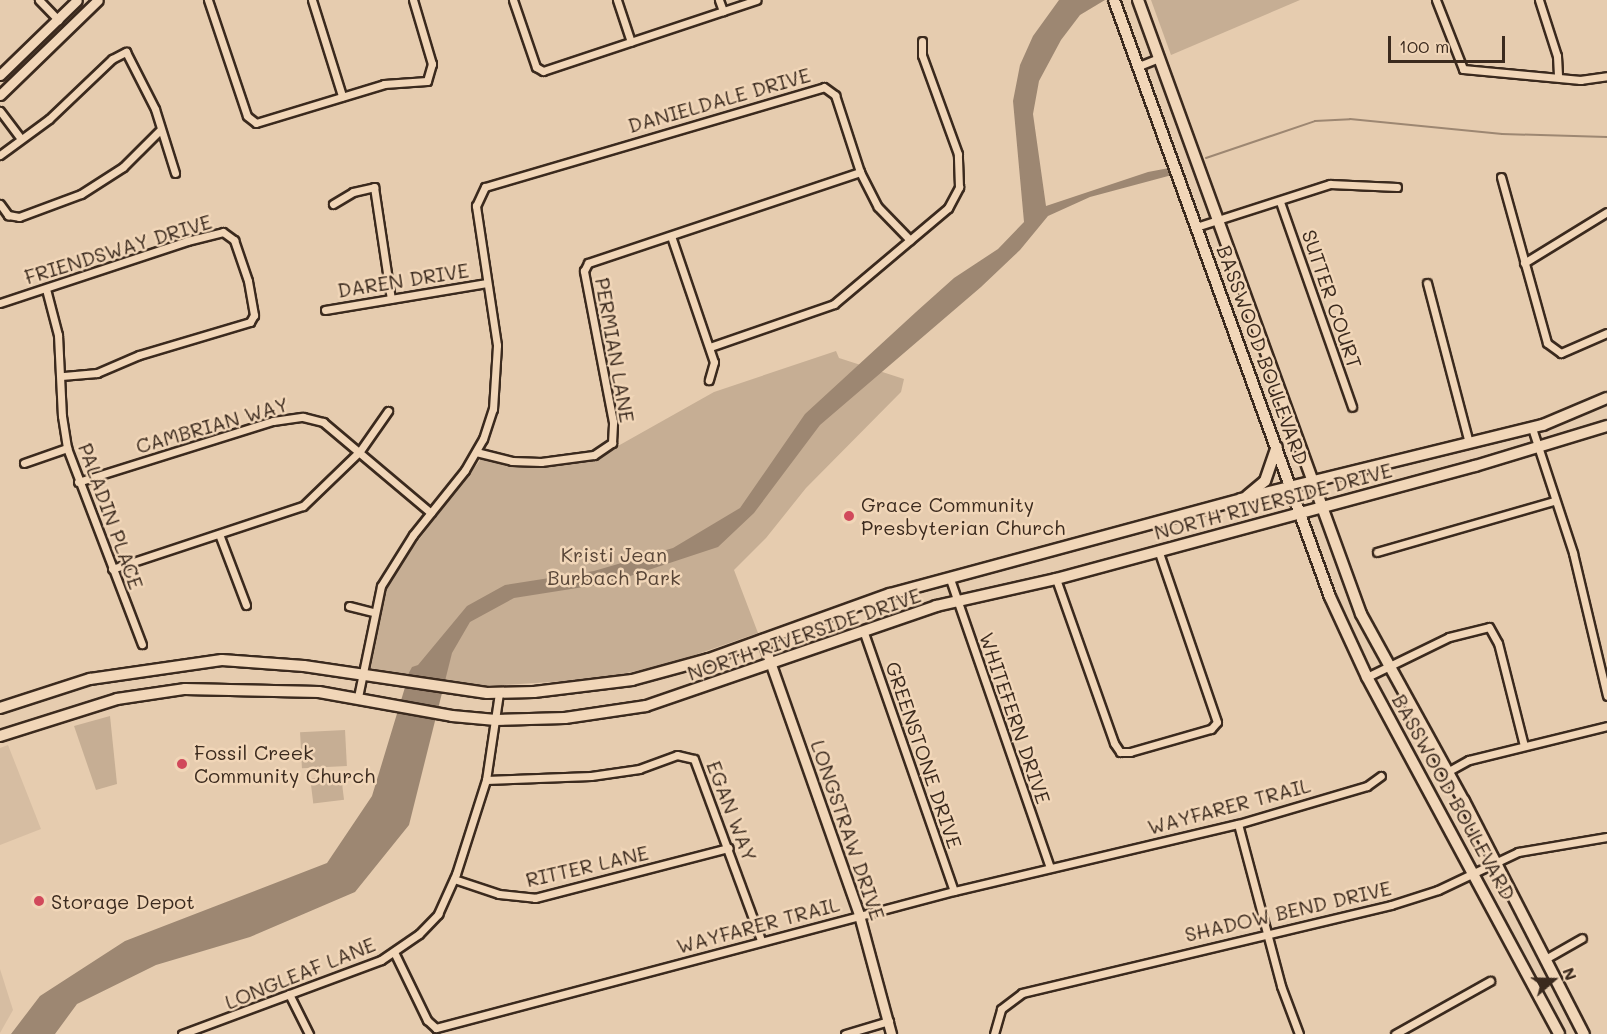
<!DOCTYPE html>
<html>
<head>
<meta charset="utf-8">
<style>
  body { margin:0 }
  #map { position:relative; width:1607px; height:1034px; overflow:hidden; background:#e6ccaf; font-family:Mali,sans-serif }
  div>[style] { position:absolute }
  .built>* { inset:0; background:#d6bda2 }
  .green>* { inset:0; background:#c6ae94; transform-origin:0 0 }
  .water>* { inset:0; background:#9d8772 }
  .stream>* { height:2px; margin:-1px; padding:0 1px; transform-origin:1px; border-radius:1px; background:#9d8772 }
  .roads { filter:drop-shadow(2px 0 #3b2a1e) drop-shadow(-2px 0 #3b2a1e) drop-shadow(0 2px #3b2a1e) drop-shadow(0 -2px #3b2a1e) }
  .minor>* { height:7px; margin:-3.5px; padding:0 3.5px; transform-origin:3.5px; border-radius:3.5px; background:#f1d6b8 }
  .tertiary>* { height:9px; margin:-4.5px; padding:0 4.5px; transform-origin:4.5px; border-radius:4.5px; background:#f1d6b8 }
  .secondary>* { height:10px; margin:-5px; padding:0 5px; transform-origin:5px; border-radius:5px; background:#f1d6b8 }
  .dots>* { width:16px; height:16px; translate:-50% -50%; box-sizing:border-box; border:3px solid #f1d6b8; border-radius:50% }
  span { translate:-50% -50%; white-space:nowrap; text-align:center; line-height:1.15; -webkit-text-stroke:5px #f1d6b8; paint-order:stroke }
  .street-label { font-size:20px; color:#3b2a1e }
  .poi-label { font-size:20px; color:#3b2a1e }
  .left { translate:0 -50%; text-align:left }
  .park-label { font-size:20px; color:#574436 }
  .north { position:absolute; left:1523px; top:950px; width:60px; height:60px; -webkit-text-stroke:4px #f1d6b8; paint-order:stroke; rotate:70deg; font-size:16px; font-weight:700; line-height:24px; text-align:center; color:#3b2a1e }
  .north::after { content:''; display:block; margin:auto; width:21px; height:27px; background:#3b2a1e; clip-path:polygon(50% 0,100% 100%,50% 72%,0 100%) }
  .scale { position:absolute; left:1388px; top:36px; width:117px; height:27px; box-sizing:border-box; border:3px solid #3b2a1e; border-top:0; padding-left:8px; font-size:18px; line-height:21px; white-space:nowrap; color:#3b2a1e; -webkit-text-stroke:4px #f1d6b8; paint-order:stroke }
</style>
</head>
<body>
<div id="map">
  <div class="built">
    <i style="clip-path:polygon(8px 745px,41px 829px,0 845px,0 748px)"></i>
    <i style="clip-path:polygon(0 969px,13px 1010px,0 1033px)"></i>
  </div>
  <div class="green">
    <i style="clip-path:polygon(1151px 0,1300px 0,1171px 55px)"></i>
    <i style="clip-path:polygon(836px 351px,839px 358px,904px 379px,901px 392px,806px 488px,766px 538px,734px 570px,758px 633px,669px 664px,598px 679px,488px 686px,404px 676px,371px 668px,378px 616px,386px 590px,400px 564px,481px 459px,541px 468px,593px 460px,714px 392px)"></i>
    <i style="clip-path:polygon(110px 716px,117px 784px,96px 790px,74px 726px)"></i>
    <i style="left:345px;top:730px;width:36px;height:45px;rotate:87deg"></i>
    <i style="left:341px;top:775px;width:25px;height:31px;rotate:83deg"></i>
  </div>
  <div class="water">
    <i style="clip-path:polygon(1059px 0,1105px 0,1080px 15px,1061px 40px,1039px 81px,1033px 114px,1046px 206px,1148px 172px,1169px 168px,1172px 175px,1090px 197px,1048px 216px,1020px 250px,981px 287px,820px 425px,754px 513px,718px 547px,609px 583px,514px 598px,470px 622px,452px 653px,409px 825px,355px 892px,250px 937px,156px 965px,77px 1004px,55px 1034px,11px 1034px,40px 996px,125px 941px,327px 863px,372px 796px,406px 684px,403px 684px,412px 667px,418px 665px,467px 606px,505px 585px,594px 571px,673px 548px,740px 508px,805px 414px,916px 312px,954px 278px,998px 249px,1024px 222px,1013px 101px,1020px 65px,1033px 36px)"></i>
  </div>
  <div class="stream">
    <i style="left:1206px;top:158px;width:115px;rotate:-18.7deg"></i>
    <i style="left:1315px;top:121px;width:35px;rotate:-3deg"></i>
    <i style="left:1350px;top:119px;width:153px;rotate:5.6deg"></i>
    <i style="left:1502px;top:134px;width:105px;rotate:1.6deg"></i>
  </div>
  <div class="roads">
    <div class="minor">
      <i style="left:39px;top:0;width:28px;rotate:46deg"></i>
      <i style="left:208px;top:0;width:122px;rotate:71.4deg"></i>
      <i style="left:247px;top:116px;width:11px;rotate:38deg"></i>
      <i style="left:256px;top:123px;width:134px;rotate:-16.9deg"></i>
      <i style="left:384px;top:84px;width:43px;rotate:-4deg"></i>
      <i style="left:427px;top:81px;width:18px;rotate:-74deg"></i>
      <i style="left:432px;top:64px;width:67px;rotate:-106.5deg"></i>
      <i style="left:312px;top:0;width:101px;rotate:72.6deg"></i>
      <i style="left:513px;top:0;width:71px;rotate:71.1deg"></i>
      <i style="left:536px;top:67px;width:8px;rotate:30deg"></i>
      <i style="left:543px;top:71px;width:225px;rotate:-18.4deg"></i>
      <i style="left:617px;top:0;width:44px;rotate:71.6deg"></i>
      <i style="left:719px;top:0;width:12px;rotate:70deg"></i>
      <i style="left:1436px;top:0;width:74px;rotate:68.6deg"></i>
      <i style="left:1463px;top:69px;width:118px;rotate:5.4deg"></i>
      <i style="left:1580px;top:80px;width:27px;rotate:-8deg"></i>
      <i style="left:1539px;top:0;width:59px;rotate:72.2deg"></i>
      <i style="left:1557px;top:56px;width:21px;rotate:87deg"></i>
      <i style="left:1139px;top:66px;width:22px;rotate:-22deg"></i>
      <i style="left:0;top:111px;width:34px;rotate:53deg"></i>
      <i style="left:0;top:155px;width:61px;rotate:-36.3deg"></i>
      <i style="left:49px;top:119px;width:87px;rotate:-43.6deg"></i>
      <i style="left:112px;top:59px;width:16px;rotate:-27deg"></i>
      <i style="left:126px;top:52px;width:64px;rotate:63deg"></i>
      <i style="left:155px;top:109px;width:67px;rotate:72.6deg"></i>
      <i style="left:1501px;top:177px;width:172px;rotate:74.5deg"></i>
      <i style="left:1547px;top:343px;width:17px;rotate:36deg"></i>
      <i style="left:1561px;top:353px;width:50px;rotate:-23.5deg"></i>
      <i style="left:1280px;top:202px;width:217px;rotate:70.6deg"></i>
      <i style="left:0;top:204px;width:14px;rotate:54deg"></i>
      <i style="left:8px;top:215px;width:11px;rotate:10deg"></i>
      <i style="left:19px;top:217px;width:66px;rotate:-20.4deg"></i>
      <i style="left:81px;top:194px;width:50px;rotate:-32.7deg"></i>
      <i style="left:123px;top:167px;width:51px;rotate:-45deg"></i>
      <i style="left:333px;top:204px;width:23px;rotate:-31deg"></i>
      <i style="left:353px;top:192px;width:22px;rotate:-13deg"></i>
      <i style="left:374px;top:187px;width:113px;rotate:81.4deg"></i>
      <i style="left:1196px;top:227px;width:141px;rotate:-17.8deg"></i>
      <i style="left:1330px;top:184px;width:67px;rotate:2.6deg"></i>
      <i style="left:671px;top:236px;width:133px;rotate:71.2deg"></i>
      <i style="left:714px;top:362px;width:19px;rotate:106deg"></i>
      <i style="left:1524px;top:263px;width:97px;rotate:-31.6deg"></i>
      <i style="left:1427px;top:283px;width:165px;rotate:75.3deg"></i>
      <i style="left:46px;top:289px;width:48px;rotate:75.4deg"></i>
      <i style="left:58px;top:335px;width:81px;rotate:87.2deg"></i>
      <i style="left:62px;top:416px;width:32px;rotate:81deg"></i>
      <i style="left:67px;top:448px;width:210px;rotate:69.1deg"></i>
      <i style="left:0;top:303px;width:197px;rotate:-18.3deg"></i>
      <i style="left:187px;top:241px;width:37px;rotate:-14deg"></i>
      <i style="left:223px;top:232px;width:14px;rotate:36deg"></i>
      <i style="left:234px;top:240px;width:43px;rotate:71.1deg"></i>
      <i style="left:248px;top:281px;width:35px;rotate:80deg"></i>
      <i style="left:254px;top:315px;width:8px;rotate:120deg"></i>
      <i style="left:250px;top:322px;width:116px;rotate:163.4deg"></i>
      <i style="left:139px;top:355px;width:46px;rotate:156.8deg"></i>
      <i style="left:97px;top:373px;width:36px;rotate:175deg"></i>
      <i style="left:325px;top:310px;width:164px;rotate:-9.5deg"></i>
      <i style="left:710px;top:347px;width:131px;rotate:-19.1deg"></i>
      <i style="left:834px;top:304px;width:149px;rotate:-40.1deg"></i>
      <i style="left:948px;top:208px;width:24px;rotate:-62deg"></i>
      <i style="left:959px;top:187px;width:33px;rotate:-92deg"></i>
      <i style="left:958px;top:154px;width:105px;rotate:-110deg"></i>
      <i style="left:922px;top:55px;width:14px;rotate:-90deg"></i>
      <i style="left:1532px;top:428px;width:132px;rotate:71.8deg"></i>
      <i style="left:1573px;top:553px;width:147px;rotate:76.6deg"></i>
      <i style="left:476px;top:452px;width:37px;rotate:14deg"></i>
      <i style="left:512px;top:461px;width:29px;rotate:2deg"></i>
      <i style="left:541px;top:462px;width:53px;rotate:-7.5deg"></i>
      <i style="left:594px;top:455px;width:22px;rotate:-34deg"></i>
      <i style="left:612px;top:443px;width:21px;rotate:-87deg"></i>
      <i style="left:613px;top:422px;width:154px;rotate:-100.9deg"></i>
      <i style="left:584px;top:271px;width:9px;rotate:-63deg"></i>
      <i style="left:588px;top:263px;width:287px;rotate:-18.5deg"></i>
      <i style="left:24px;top:463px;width:46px;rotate:-19.2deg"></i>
      <i style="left:78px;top:482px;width:204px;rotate:-17.4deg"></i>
      <i style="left:273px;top:421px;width:30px;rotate:-8deg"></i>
      <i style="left:303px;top:417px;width:21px;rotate:14deg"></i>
      <i style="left:323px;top:422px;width:141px;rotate:40.1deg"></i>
      <i style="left:219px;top:534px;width:76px;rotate:69.2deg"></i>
      <i style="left:1377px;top:552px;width:184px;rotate:-16.1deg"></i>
      <i style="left:112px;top:569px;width:201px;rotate:-18.3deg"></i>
      <i style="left:303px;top:506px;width:79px;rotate:-44deg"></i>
      <i style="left:360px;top:451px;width:49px;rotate:-55deg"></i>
      <i style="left:950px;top:579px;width:305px;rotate:70.9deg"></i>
      <i style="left:1056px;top:579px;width:174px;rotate:70.5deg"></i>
      <i style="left:1114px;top:743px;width:11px;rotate:56deg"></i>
      <i style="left:1120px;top:752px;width:10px"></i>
      <i style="left:1130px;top:752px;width:84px;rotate:-15.9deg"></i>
      <i style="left:1211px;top:729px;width:9px;rotate:-49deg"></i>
      <i style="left:1217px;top:722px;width:182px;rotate:-108.9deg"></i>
      <i style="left:349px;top:606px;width:25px;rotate:14deg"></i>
      <i style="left:863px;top:630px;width:276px;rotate:70.8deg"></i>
      <i style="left:1367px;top:677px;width:91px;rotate:-26deg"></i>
      <i style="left:1449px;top:637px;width:41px;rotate:-14deg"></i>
      <i style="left:1489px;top:627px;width:18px;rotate:61deg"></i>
      <i style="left:1498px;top:643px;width:106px;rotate:75.8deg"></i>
      <i style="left:358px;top:697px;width:113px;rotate:-78.3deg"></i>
      <i style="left:381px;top:586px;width:60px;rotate:-57.9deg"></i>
      <i style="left:413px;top:535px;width:83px;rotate:-51.3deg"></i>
      <i style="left:465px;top:470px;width:36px;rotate:-60deg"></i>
      <i style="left:483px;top:439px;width:32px;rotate:-72deg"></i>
      <i style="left:493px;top:409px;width:64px;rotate:-86.4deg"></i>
      <i style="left:497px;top:345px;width:141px;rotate:-98.6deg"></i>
      <i style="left:476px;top:206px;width:21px;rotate:-65deg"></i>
      <i style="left:485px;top:187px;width:353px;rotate:-16.4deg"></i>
      <i style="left:824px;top:87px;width:14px;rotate:36deg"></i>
      <i style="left:835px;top:95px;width:81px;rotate:72deg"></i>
      <i style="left:860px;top:172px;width:39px;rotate:63deg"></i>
      <i style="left:878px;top:207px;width:46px;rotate:45.9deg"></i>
      <i style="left:1447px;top:772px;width:25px;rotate:-29deg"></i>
      <i style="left:1469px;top:760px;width:142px;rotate:-13.8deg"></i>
      <i style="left:486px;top:780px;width:105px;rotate:-2.2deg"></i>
      <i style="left:591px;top:776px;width:49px;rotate:-8.3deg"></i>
      <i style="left:639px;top:769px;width:40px;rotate:-20.2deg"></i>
      <i style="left:677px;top:755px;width:17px;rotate:13deg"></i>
      <i style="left:694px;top:759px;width:193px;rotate:69.7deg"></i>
      <i style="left:1238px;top:824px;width:168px;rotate:75.1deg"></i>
      <i style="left:1281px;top:986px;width:51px;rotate:69.4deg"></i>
      <i style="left:454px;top:879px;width:47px;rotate:18.4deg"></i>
      <i style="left:499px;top:894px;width:36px;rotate:6deg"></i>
      <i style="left:535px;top:898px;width:200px;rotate:-14.5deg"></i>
      <i style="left:394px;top:952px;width:76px;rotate:64.1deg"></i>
      <i style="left:427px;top:1020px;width:12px;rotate:42deg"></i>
      <i style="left:436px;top:1028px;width:536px;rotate:-14.81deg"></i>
      <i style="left:954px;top:891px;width:292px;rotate:-13.3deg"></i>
      <i style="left:1238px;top:824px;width:134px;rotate:-16.4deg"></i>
      <i style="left:1367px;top:786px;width:17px;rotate:-36deg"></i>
      <i style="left:1547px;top:958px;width:40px;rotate:-29.7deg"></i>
      <i style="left:289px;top:994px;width:45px;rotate:63.4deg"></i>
      <i style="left:182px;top:1034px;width:212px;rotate:-20.4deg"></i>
      <i style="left:381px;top:960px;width:46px;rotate:-34.4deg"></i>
      <i style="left:419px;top:934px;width:28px;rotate:-46deg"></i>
      <i style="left:438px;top:914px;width:44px;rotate:-65.8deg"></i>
      <i style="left:456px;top:874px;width:99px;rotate:-72.3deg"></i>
      <i style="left:486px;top:780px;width:88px;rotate:-81.5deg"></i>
      <i style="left:845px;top:1034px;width:46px;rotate:-16.5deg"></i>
      <i style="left:994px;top:1034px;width:26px;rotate:-74deg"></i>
      <i style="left:1001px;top:1009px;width:26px;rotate:-37deg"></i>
      <i style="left:1022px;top:993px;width:379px;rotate:-13.4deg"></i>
      <i style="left:1391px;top:905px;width:49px;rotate:-17.7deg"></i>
      <i style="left:1438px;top:890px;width:89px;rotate:-25.4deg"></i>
      <i style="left:1518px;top:852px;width:90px;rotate:-9.6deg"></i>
      <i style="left:1395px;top:1034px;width:109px;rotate:-29.2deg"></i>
    </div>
    <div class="tertiary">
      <i style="left:0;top:75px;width:107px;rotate:-44.2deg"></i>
      <i style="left:0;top:95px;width:136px;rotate:-44.1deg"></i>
      <i style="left:762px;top:639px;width:293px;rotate:70.6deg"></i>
      <i style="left:859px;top:915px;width:123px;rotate:74.9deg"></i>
    </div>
    <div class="secondary">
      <i style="left:1114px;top:0;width:635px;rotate:70.11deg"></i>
      <i style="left:1330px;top:597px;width:88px;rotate:65.2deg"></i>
      <i style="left:1367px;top:677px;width:405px;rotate:61.7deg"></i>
      <i style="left:1138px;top:0;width:653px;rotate:70.04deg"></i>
      <i style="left:1361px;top:614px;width:213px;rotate:61.2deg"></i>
      <i style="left:1464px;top:801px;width:262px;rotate:62.8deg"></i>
      <i style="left:1247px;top:496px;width:23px;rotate:-40deg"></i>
      <i style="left:1265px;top:481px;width:36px;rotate:-71deg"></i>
      <i style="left:0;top:708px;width:95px;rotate:-17.9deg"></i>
      <i style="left:90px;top:679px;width:133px;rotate:-8.2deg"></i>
      <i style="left:222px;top:660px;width:82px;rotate:4.2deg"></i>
      <i style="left:304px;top:666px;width:185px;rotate:8.4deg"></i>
      <i style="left:487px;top:693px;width:47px;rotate:-1.2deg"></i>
      <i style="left:534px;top:692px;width:99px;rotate:-7deg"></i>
      <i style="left:632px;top:680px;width:80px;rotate:-15.3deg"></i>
      <i style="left:709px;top:659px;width:192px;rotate:-19.8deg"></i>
      <i style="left:890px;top:594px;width:364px;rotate:-15.1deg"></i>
      <i style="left:1241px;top:499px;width:311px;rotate:-13.8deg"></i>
      <i style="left:1543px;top:425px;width:69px;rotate:-22.9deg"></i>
      <i style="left:0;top:736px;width:123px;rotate:-17.5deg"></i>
      <i style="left:117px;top:699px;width:69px;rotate:-8.4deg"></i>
      <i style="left:185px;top:689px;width:134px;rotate:1.3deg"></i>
      <i style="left:319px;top:692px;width:135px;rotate:10.2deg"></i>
      <i style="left:452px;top:716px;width:44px;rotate:5.2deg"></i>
      <i style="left:496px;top:720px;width:69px;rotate:-1.7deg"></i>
      <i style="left:565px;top:718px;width:82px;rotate:-8.4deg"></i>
      <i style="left:646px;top:706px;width:307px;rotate:-19deg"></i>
      <i style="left:936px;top:606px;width:123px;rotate:-12.7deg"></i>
      <i style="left:1056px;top:579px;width:434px;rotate:-15.1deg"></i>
      <i style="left:1475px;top:466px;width:138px;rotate:-16.9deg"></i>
    </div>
  </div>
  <div class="dots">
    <i style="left:849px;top:516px;background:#d1495b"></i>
    <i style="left:182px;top:764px;background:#d1495b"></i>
    <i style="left:39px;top:901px;background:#d1495b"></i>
  </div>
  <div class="street-label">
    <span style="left:719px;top:100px;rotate:-16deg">DANIELDALE DRIVE</span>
    <span style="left:118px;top:249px;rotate:-17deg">FRIENDSWAY DRIVE</span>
    <span style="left:403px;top:280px;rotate:-9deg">DAREN DRIVE</span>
    <span style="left:1332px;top:299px;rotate:71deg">SUTTER COURT</span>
    <span style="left:615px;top:350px;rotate:80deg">PERMIAN LANE</span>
    <span style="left:1263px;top:355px;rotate:70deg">BASSWOOD BOULEVARD</span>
    <span style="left:212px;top:425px;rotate:-16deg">CAMBRIAN WAY</span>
    <span style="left:1273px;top:501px;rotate:-15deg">NORTH RIVERSIDE DRIVE</span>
    <span style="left:111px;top:516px;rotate:70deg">PALADIN PLACE</span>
    <span style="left:804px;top:634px;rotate:-19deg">NORTH RIVERSIDE DRIVE</span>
    <span style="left:1015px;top:718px;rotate:71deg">WHITEFERN DRIVE</span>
    <span style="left:924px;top:755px;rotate:71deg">GREENSTONE DRIVE</span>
    <span style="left:1454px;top:797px;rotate:61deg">BASSWOOD BOULEVARD</span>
    <span style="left:1229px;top:806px;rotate:-15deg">WAYFARER TRAIL</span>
    <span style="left:732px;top:811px;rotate:69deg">EGAN WAY</span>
    <span style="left:848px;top:830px;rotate:71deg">LONGSTRAW DRIVE</span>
    <span style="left:587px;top:866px;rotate:-13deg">RITTER LANE</span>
    <span style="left:1288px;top:911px;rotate:-13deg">SHADOW BEND DRIVE</span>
    <span style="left:758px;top:925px;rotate:-15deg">WAYFARER TRAIL</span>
    <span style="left:300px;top:973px;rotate:-22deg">LONGLEAF LANE</span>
  </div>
  <div class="poi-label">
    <span class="left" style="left:861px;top:516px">Grace Community<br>Presbyterian Church</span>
    <span class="left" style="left:194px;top:764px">Fossil Creek<br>Community Church</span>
    <span class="left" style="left:51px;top:901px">Storage Depot</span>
  </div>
  <div class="park-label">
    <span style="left:614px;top:566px">Kristi Jean<br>Burbach Park</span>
  </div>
  <div class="north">N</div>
  <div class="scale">100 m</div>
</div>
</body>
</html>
